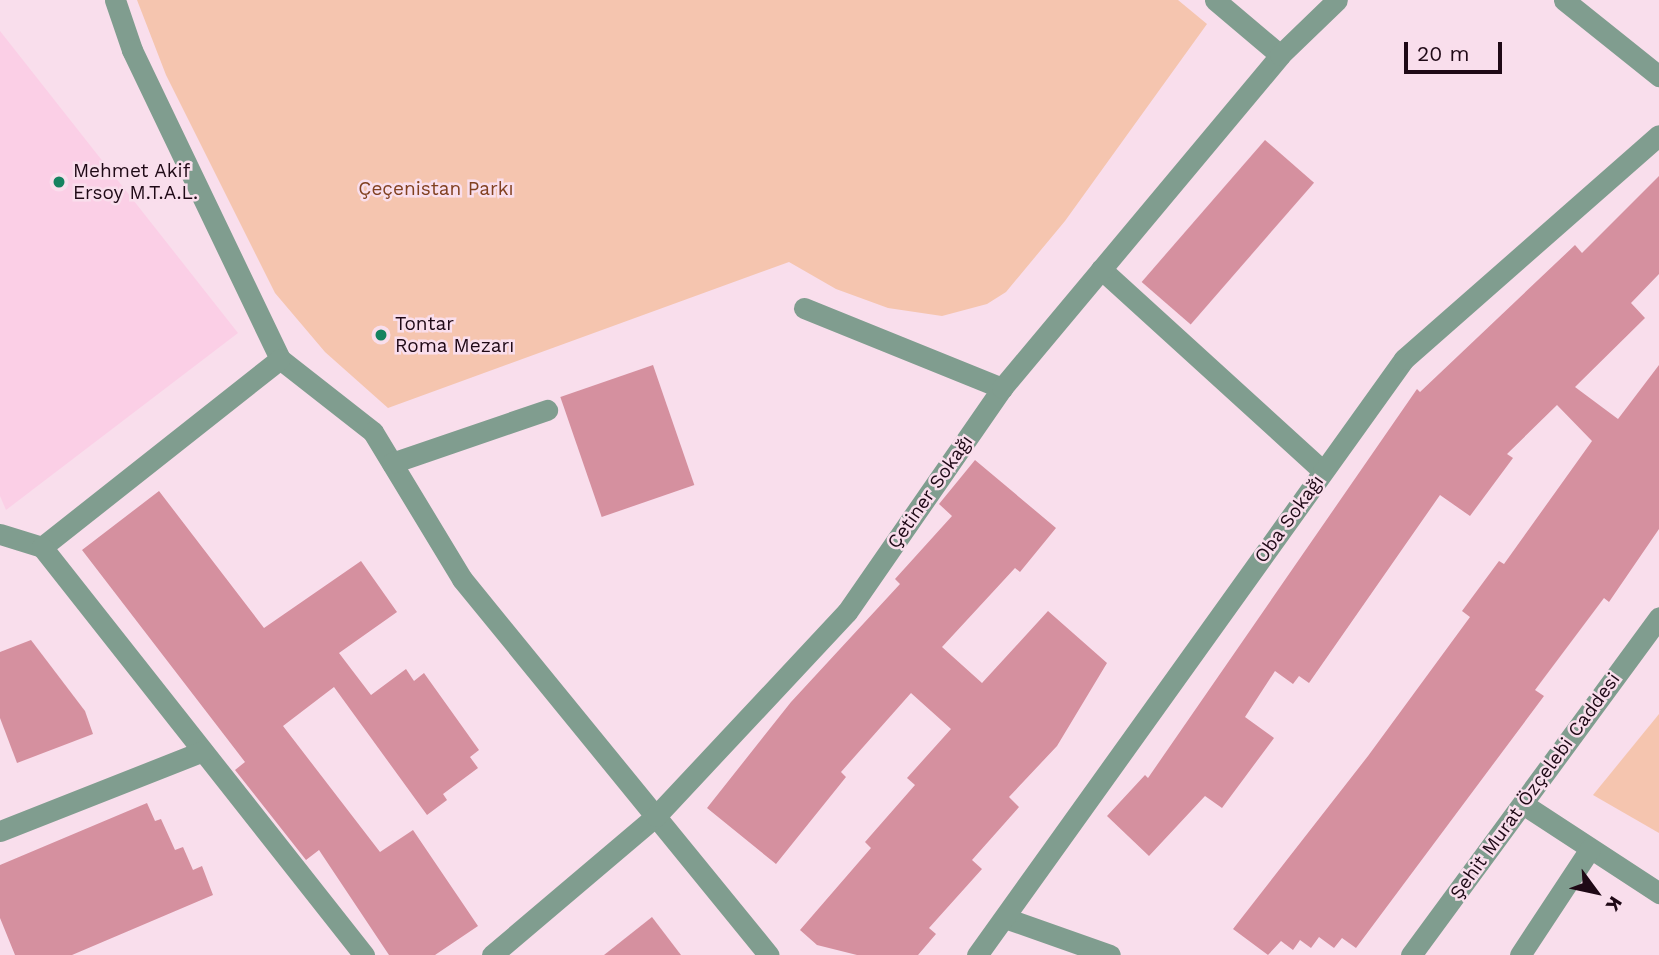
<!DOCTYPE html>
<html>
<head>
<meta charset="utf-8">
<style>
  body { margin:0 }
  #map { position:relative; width:1659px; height:955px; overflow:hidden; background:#f9deec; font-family:"Work Sans",sans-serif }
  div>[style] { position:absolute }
  .built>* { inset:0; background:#fbcfe6 }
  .green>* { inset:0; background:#f5c5af }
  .building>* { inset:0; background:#d5909f; transform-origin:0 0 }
  .minor>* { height:21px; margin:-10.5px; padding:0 10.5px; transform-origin:10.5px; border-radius:10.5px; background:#809d8f }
  .dots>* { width:19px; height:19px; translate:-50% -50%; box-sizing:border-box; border:4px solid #f9deec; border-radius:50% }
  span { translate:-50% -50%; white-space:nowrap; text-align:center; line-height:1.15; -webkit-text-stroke:5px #f9deec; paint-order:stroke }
  .poi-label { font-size:19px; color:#1f0916 }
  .left { translate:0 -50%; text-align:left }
  .park-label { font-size:19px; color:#814020 }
  .street-label { font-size:19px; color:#1f0916 }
  .north { position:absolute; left:1561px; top:857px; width:70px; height:70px; -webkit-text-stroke:5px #f9deec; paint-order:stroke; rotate:123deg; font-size:19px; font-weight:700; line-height:28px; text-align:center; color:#1f0916 }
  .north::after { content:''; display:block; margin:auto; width:24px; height:32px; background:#1f0916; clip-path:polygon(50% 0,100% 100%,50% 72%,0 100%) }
  .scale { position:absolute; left:1404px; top:42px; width:98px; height:32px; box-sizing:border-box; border:4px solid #1f0916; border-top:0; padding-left:9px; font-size:21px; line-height:24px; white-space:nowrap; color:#1f0916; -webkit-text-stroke:5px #f9deec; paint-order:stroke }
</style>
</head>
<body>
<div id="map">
  <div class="built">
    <i style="clip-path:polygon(0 31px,238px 333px,6px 510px,0 496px)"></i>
  </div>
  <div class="green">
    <i style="clip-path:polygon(137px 0,1178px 0,1207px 24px,1065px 221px,1006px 292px,987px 304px,942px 316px,888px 308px,836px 289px,789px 262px,388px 408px,325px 352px,275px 293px,166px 75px)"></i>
    <i style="clip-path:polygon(1659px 714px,1659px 833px,1593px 795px)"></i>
  </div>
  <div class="building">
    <i style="left:1265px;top:140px;width:65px;height:188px;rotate:41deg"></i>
    <i style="clip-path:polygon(1659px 176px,1659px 274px,1631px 303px,1645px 318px,1575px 387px,1618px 419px,1659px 365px,1659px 529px,1609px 602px,1604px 598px,1535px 690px,1544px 696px,1356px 948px,1342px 938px,1334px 948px,1319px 937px,1311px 948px,1300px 940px,1293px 950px,1281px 941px,1268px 955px,1233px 929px,1368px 756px,1470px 617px,1462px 611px,1499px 561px,1504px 564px,1592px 441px,1557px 405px,1507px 454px,1513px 458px,1470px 516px,1440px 495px,1309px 683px,1299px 676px,1293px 684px,1275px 671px,1245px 717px,1274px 738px,1222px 808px,1205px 796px,1149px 856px,1107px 816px,1145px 775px,1148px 778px,1417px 389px,1420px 392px,1575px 245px,1582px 253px)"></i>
    <i style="left:653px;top:365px;width:127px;height:98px;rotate:71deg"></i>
    <i style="clip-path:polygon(975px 460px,1056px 528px,1020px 572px,1015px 568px,942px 647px,982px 683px,1048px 611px,1107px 663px,1057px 746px,1009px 797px,1019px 807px,972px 860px,982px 869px,929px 928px,936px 934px,918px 955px,857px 955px,817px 945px,800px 930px,871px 848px,865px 842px,915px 785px,907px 778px,951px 729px,911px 693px,841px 772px,846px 777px,776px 864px,707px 808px,791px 702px,900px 584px,895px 579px,952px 516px,939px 504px)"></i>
    <i style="clip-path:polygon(159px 491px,264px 628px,361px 561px,397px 612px,339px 653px,371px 695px,406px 669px,414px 681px,424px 673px,479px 750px,470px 757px,478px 768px,443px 794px,447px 800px,427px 815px,334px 687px,283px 726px,380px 852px,413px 830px,478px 926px,435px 955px,389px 955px,319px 850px,306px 860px,235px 770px,245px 762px,82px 550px)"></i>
    <i style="clip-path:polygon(31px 640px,85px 711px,93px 734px,17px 763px,0 718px,0 652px)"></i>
    <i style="clip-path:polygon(147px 803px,155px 821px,161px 819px,175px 850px,183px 847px,193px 870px,202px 866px,213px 895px,72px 955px,15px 955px,0 918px,0 865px)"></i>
    <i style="clip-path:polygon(652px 917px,681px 955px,604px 955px)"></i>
  </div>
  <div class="minor">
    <i style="left:115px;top:0;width:53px;rotate:71.2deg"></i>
    <i style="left:132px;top:50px;width:343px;rotate:64.4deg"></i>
    <i style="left:280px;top:359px;width:118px;rotate:38.1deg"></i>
    <i style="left:373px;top:432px;width:172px;rotate:58.8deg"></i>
    <i style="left:462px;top:579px;width:485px;rotate:50.8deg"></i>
    <i style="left:1215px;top:0;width:85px;rotate:40.2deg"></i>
    <i style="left:1564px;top:0;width:122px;rotate:38.7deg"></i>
    <i style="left:1101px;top:269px;width:300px;rotate:42.3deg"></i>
    <i style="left:804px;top:308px;width:214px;rotate:22deg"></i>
    <i style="left:392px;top:463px;width:164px;rotate:-18.9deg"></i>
    <i style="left:0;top:534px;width:44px;rotate:17.2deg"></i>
    <i style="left:42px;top:547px;width:303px;rotate:-38.3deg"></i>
    <i style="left:42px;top:547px;width:520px;rotate:51.72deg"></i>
    <i style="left:1523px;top:804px;width:163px;rotate:33.2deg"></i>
    <i style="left:0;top:831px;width:218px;rotate:-21.5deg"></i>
    <i style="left:1005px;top:918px;width:111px;rotate:19.4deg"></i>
    <i style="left:492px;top:955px;width:215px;rotate:-40.3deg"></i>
    <i style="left:656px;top:816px;width:279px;rotate:-46.9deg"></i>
    <i style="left:847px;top:612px;width:272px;rotate:-55.3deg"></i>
    <i style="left:1002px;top:388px;width:434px;rotate:-50.1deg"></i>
    <i style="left:1280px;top:55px;width:79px;rotate:-44deg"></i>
    <i style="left:977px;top:955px;width:733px;rotate:-54.38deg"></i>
    <i style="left:1404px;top:359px;width:339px;rotate:-41.3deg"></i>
    <i style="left:1411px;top:955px;width:419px;rotate:-53.7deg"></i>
    <i style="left:1520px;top:955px;width:127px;rotate:-56.6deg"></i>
  </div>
  <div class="dots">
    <i style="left:59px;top:182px;background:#158360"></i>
    <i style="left:381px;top:335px;background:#158360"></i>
  </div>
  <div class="poi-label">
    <span class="left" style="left:73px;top:182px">Mehmet Akif<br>Ersoy M.T.A.L.</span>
    <span class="left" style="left:395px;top:335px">Tontar<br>Roma Mezarı</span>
  </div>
  <div class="park-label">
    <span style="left:436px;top:189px">Çeçenistan Parkı</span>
  </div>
  <div class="street-label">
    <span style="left:930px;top:492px;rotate:-55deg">Çetiner Sokağı</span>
    <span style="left:1289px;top:519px;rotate:-54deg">Oba Sokağı</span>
    <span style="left:1535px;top:786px;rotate:-54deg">Şehit Murat Özçelebi Caddesi</span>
  </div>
  <div class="north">K</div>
  <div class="scale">20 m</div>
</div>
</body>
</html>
